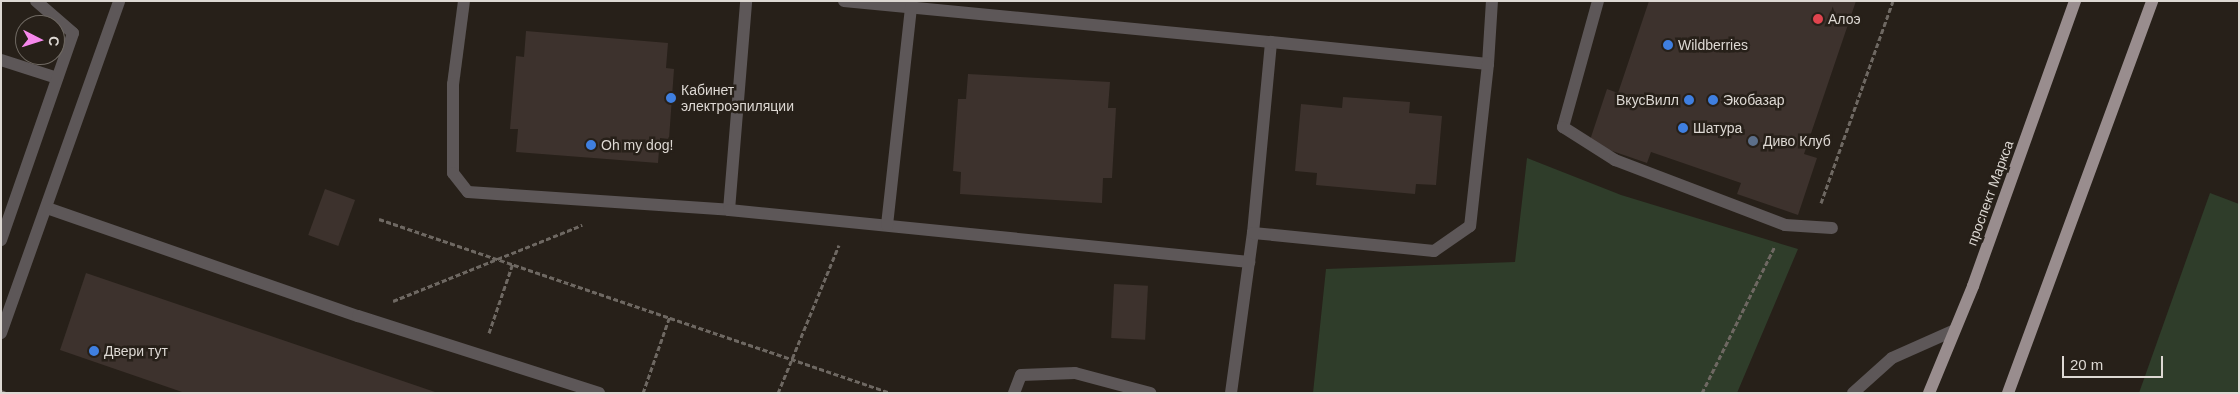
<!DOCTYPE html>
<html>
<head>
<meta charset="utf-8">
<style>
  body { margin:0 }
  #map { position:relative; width:2240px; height:394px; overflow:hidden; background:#272019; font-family:Helvetica,sans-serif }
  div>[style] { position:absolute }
  .green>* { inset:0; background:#2f3d2a }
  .building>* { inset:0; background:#3d322d; transform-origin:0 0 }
  .path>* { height:3px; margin-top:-1.5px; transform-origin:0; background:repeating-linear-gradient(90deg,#6e6862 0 5px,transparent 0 7.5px) }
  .minor>* { height:12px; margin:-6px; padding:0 6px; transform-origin:6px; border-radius:6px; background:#5d5758 }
  .major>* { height:12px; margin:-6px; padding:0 6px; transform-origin:6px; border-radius:6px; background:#998d8e }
  .dots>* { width:14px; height:14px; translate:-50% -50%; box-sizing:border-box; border:2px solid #272019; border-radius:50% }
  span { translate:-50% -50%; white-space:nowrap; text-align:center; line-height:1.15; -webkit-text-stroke:5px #272019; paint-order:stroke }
  .poi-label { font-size:14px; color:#ddd8d3 }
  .left { translate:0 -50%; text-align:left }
  .right { translate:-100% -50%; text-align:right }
  .street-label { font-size:14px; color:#ddd8d3 }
  .frame { position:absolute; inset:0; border:2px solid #ddd8d3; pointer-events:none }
  .north { position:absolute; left:15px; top:15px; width:50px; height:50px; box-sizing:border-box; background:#272019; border:1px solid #706a63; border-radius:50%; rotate:95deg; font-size:14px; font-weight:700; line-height:20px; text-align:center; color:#ddd8d3 }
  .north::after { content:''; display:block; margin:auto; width:18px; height:22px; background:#f688ec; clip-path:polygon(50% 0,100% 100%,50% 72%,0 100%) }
  .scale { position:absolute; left:2062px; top:356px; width:101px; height:22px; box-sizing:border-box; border:2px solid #ddd8d3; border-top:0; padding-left:6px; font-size:15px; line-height:18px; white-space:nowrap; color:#ddd8d3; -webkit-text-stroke:4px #272019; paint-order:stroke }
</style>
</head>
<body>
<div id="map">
  <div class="green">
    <i style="clip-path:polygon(1527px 158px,1621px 195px,1798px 249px,1737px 393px,1313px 393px,1326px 269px,1515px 262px)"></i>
    <i style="clip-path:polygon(2210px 193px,2239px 204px,2239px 393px,2139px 393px)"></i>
  </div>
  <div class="building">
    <i style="clip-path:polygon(1649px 1px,1856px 1px,1804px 154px,1817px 158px,1798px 215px,1737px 194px,1741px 183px,1651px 152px,1647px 163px,1589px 143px,1607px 89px,1618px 93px)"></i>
    <i style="clip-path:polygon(526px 31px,668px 43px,666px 68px,674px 69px,669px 139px,660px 138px,658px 163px,516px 152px,518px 129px,510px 129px,516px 56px,524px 57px)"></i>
    <i style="clip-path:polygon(968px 74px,1110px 82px,1108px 108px,1116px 108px,1112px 178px,1103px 178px,1102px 203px,960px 194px,961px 172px,953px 171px,958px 99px,966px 99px)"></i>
    <i style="clip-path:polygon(1343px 97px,1410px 102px,1409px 113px,1442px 116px,1436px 185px,1416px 184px,1415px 194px,1316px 185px,1317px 173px,1295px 171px,1301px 104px,1342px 108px)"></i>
    <i style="left:325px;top:189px;width:32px;height:49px;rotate:20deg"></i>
    <i style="clip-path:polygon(86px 273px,435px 392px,435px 393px,185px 393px,60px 350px)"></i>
    <i style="left:1114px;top:284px;width:34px;height:54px;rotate:3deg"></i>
  </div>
  <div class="path">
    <i style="left:1821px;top:203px;width:214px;rotate:-70.4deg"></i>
    <i style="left:379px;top:219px;width:541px;rotate:18.77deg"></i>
    <i style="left:393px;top:301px;width:204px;rotate:-21.9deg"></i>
    <i style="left:489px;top:333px;width:74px;rotate:-71.1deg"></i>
    <i style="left:1px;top:391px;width:5px;rotate:22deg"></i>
    <i style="left:643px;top:393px;width:82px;rotate:-70.7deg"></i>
    <i style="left:778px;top:393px;width:160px;rotate:-67.6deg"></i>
    <i style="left:1702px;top:393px;width:164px;rotate:-63.6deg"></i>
  </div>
  <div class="minor">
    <i style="left:464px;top:1px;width:84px;rotate:97.5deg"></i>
    <i style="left:453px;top:84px;width:89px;rotate:90deg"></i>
    <i style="left:453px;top:173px;width:24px;rotate:52deg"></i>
    <i style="left:468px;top:192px;width:262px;rotate:3.9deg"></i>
    <i style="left:729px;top:210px;width:210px;rotate:-85.3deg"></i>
    <i style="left:844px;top:1px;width:429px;rotate:5.5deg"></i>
    <i style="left:1598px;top:1px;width:131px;rotate:105.5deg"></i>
    <i style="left:1563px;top:127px;width:62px;rotate:32.4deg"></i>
    <i style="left:1615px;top:160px;width:182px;rotate:20.9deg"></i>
    <i style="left:1785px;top:225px;width:47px;rotate:3.7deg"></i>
    <i style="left:1px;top:60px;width:59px;rotate:17.8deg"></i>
    <i style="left:1488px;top:64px;width:63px;rotate:-86.4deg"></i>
    <i style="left:47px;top:208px;width:329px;rotate:19.2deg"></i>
    <i style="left:358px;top:316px;width:253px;rotate:17.7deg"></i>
    <i style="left:729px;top:210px;width:523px;rotate:5.71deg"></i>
    <i style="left:887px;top:225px;width:219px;rotate:-83.7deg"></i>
    <i style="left:1px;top:240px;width:219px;rotate:-70.8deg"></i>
    <i style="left:73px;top:33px;width:49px;rotate:-139.1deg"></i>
    <i style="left:1px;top:333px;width:352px;rotate:-70.4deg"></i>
    <i style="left:1014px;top:393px;width:19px;rotate:-69deg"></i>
    <i style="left:1021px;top:375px;width:54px;rotate:-2.1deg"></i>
    <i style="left:1075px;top:373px;width:78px;rotate:14.9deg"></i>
    <i style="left:1231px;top:393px;width:162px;rotate:-82.2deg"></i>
    <i style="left:1253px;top:233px;width:192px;rotate:-84.6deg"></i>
    <i style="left:1271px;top:42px;width:218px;rotate:5.8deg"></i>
    <i style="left:1488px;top:64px;width:163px;rotate:96.3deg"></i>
    <i style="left:1470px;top:226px;width:44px;rotate:145.2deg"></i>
    <i style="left:1434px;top:251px;width:182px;rotate:-174.3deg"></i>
    <i style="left:1853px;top:393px;width:52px;rotate:-41.9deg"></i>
    <i style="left:1892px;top:358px;width:67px;rotate:-23.9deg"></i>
  </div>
  <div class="major">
    <i style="left:1929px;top:393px;width:116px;rotate:-67.6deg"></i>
    <i style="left:1973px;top:286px;width:303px;rotate:-70.3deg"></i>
    <i style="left:2008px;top:393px;width:418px;rotate:-69.8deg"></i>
  </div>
  <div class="dots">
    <i style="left:1818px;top:19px;background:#e0444e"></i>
    <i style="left:1668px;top:45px;background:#3f7fe0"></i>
    <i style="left:671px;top:98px;background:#3f7fe0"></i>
    <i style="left:1689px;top:100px;background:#3f7fe0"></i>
    <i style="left:1713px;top:100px;background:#3f7fe0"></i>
    <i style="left:1683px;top:128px;background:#3f7fe0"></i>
    <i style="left:1753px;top:141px;background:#5c6f8a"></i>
    <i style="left:591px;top:145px;background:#3f7fe0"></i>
    <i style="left:94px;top:351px;background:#3f7fe0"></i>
  </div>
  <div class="poi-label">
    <span class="left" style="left:1828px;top:19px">Алоэ</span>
    <span class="left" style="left:1678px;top:45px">Wildberries</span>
    <span class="left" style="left:681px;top:98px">Кабинет<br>электроэпиляции</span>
    <span class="right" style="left:1679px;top:100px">ВкусВилл</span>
    <span class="left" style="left:1723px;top:100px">Экобазар</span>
    <span class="left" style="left:1693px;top:128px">Шатура</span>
    <span class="left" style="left:1763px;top:141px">Диво Клуб</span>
    <span class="left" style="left:601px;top:145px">Oh my dog!</span>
    <span class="left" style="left:104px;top:351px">Двери тут</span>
  </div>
  <div class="street-label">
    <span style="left:1990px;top:193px;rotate:-70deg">проспект Маркса</span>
  </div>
  <div class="frame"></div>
  <div class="north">С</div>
  <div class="scale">20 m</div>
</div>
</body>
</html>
